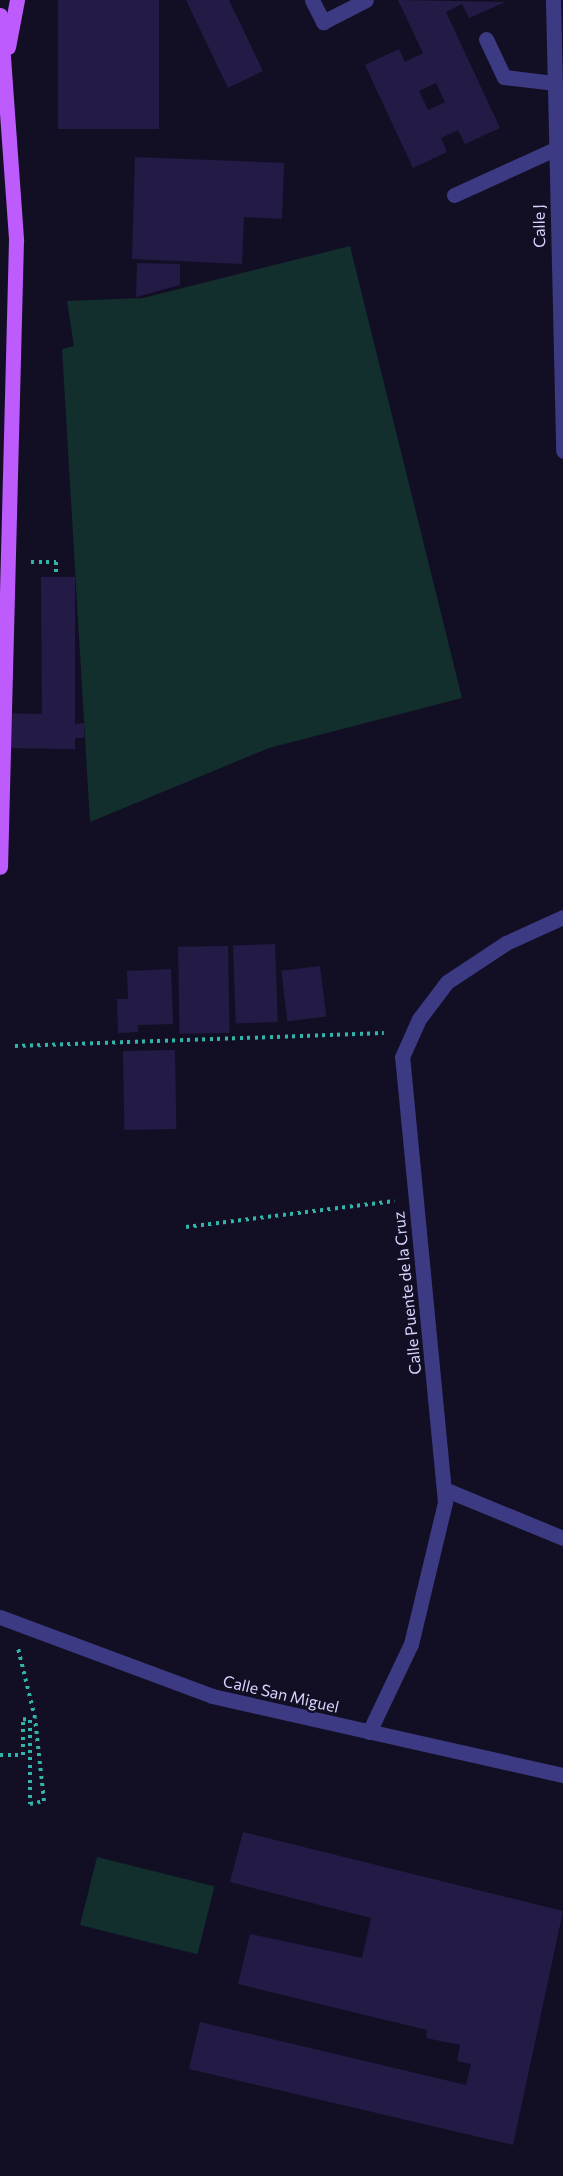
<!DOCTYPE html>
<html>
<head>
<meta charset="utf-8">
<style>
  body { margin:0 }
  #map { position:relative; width:563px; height:2176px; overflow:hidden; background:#120f24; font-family:Commissioner,sans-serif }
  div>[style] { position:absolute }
  .green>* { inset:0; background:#122e2d; transform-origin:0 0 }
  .building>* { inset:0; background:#231b45; transform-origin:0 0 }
  .path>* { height:4px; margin-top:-2px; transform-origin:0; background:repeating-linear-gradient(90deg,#31b5ab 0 3px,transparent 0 7.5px) }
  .minor>* { height:15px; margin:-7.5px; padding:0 7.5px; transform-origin:7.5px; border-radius:7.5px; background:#3c3a83 }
  .major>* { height:15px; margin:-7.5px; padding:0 7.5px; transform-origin:7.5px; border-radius:7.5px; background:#be5bfd }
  span { translate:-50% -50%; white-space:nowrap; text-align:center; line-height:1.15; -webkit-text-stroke:5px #120f24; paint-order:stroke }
  .street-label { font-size:16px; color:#d7d3fe }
</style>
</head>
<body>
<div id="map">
  <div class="green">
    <i style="clip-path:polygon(350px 246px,462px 698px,269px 748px,90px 822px,62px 349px,74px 346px,67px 301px,143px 298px)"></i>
    <i style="left:97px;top:1857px;width:121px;height:70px;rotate:14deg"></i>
  </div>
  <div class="building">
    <i style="left:58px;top:0;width:101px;height:129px"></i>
    <i style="clip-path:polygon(186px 0,229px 0,263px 71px,228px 88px)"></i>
    <i style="clip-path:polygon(evenodd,398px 0,505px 2px,469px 18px,462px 4px,446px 12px,500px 128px,465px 144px,458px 130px,441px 138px,447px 152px,413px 168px,365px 65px,399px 49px,405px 62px,423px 53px,398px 0,436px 83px,445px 102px,428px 110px,419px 91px,436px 83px)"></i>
    <i style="clip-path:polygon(135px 157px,284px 163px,282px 219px,244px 217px,242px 264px,132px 259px)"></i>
    <i style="clip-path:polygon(137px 263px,180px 264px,180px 285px,136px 297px)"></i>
    <i style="clip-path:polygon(41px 577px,75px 577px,75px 724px,84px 723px,84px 738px,75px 738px,75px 749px,0 748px,0 713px,42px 714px)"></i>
    <i style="left:275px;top:944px;width:78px;height:42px;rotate:88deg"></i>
    <i style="left:228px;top:946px;width:87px;height:50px;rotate:89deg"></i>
    <i style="left:320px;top:966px;width:51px;height:39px;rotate:83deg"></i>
    <i style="clip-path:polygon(171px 969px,173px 1024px,138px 1025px,138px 1032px,118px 1033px,117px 999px,128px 999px,127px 971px)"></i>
    <i style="left:175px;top:1050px;width:79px;height:52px;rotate:89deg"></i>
    <i style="clip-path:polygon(243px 1832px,563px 1911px,513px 2145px,189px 2069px,200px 2022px,466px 2085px,471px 2064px,457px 2061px,460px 2045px,426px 2038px,427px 2030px,238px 1984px,250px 1934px,362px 1958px,371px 1918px,230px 1882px)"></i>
  </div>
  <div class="path">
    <i style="left:31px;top:562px;width:25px"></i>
    <i style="left:56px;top:562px;width:15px;rotate:90deg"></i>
    <i style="left:15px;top:1046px;width:369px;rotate:-2deg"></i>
    <i style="left:186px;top:1227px;width:210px;rotate:-7.1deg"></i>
    <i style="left:0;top:1755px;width:23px"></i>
    <i style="left:23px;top:1755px;width:36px;rotate:-90deg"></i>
    <i style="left:23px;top:1719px;width:7px;rotate:8deg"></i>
    <i style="left:30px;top:1720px;width:84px;rotate:90deg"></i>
    <i style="left:30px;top:1804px;width:14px;rotate:-12deg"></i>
    <i style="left:44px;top:1801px;width:83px;rotate:-96.2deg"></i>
    <i style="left:35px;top:1718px;width:72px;rotate:-103.7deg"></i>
  </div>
  <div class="minor">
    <i style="left:312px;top:0;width:25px;rotate:63deg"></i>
    <i style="left:323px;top:22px;width:48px;rotate:-27.1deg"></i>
    <i style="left:553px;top:0;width:451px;rotate:88.7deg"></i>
    <i style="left:486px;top:39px;width:42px;rotate:64.7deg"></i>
    <i style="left:504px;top:77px;width:50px;rotate:6.8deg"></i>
    <i style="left:454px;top:195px;width:111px;rotate:-24.5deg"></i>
    <i style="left:444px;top:1489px;width:129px;rotate:22.4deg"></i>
    <i style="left:0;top:1617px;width:226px;rotate:20.4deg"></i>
    <i style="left:212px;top:1696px;width:360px;rotate:12.7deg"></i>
    <i style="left:369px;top:1732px;width:98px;rotate:-64.5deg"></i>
    <i style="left:411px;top:1644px;width:146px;rotate:-76.5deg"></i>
    <i style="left:445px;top:1502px;width:447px;rotate:-95.5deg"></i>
    <i style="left:402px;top:1057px;width:42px;rotate:-65.9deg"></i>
    <i style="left:419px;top:1019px;width:46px;rotate:-52.9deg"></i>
    <i style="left:447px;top:982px;width:71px;rotate:-33.5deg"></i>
    <i style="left:506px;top:943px;width:63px;rotate:-24.5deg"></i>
  </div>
  <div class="major">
    <i style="left:0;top:15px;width:226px;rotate:85.9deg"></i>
    <i style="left:16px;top:240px;width:627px;rotate:91.46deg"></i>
    <i style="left:8px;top:47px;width:48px;rotate:-79.2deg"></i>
  </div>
  <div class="street-label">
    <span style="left:539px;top:226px;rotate:-91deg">Calle J</span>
    <span style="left:407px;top:1293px;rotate:-96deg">Calle Puente de la Cruz</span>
    <span style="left:281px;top:1694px;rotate:13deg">Calle San Miguel</span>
  </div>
</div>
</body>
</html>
